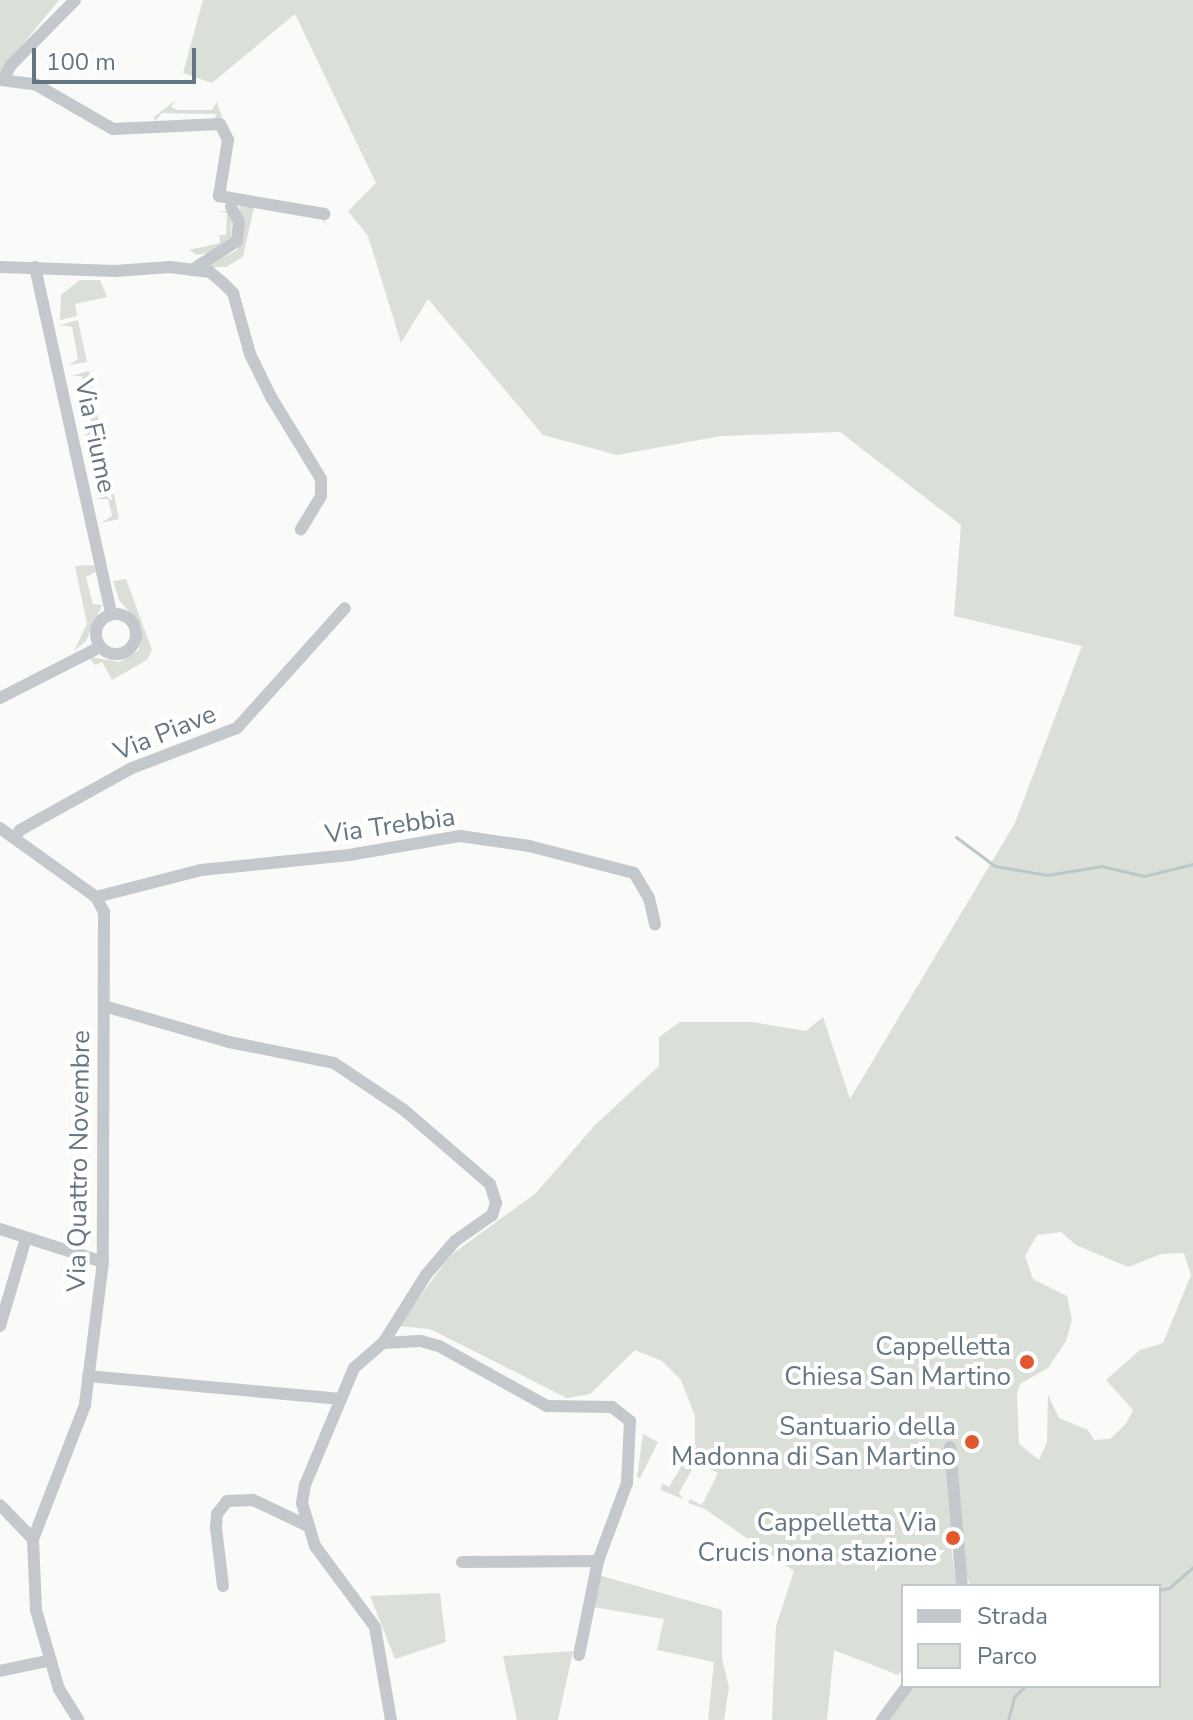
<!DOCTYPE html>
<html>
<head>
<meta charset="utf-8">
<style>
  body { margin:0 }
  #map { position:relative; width:1193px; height:1720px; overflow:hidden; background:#fafaf8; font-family:"Nunito Sans",sans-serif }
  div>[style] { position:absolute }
  .green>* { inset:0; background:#dadfd7 }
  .stream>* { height:3px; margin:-1.5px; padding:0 1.5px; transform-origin:1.5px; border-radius:1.5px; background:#bbc7cb }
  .minor>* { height:12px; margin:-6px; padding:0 6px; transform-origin:6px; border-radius:6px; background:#c3c8cc }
  .minor>.ring { margin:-6px; padding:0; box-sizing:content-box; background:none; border:12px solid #c3c8cc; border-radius:50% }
  .dots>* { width:22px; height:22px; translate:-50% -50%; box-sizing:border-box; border:4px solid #fff; border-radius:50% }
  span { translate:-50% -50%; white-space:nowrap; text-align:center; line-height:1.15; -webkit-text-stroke:8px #fff; paint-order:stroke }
  .street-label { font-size:26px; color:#657683 }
  .poi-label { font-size:26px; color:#657683 }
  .right { translate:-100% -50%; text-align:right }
  .legend { position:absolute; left:901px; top:1584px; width:260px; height:104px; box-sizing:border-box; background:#fff; border:2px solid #c1c8cd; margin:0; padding:10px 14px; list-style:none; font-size:24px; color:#657683 }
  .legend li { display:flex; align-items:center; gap:16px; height:40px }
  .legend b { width:40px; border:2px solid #c1c8cd }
  .scale { position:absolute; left:32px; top:48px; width:164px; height:36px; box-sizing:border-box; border:4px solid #657683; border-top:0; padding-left:10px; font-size:24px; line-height:28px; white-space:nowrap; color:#657683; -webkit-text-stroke:6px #fff; paint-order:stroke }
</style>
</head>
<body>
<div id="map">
  <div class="green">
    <i style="clip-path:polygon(0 0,59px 0,0 72px)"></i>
    <i style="clip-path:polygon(evenodd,203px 0,1193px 0,1193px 1720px,887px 1720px,911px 1686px,1159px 1686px,1159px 1586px,970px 1586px,961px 1555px,951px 1545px,956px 1586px,903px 1586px,903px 1669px,898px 1675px,834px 1650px,827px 1720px,772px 1720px,776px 1626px,794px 1571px,705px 1509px,688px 1503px,690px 1499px,702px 1505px,718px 1473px,696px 1462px,679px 1493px,683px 1499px,661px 1490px,662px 1483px,669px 1487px,695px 1444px,695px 1416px,681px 1380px,662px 1361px,635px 1350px,590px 1394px,567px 1398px,430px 1329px,397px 1326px,451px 1255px,536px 1193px,595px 1125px,659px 1066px,659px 1037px,680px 1022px,752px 1022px,806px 1031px,823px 1017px,850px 1099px,1015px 823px,1082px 646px,954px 616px,961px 525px,840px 432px,721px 436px,617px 455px,543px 435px,428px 299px,401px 343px,368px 236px,348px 211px,376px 183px,295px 14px,212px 83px,183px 73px,203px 0,1061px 1232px,1076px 1245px,1128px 1267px,1161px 1254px,1184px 1253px,1191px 1275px,1163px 1343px,1140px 1350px,1106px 1380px,1133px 1410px,1126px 1424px,1110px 1439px,1094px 1440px,1088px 1430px,1059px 1418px,1048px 1395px,1047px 1442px,1039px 1460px,1019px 1444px,1017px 1394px,1020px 1384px,1048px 1368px,1066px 1341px,1072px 1320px,1067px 1296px,1033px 1279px,1025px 1256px,1037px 1235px,1061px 1232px)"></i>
    <i style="clip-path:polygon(176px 100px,171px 107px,178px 110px,212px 110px,217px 102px,222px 117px,214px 122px,216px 114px,162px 113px,155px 121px,154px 117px)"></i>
    <i style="clip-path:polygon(239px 206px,254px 206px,323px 217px,327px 226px,322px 219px,254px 207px,243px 257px,226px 267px,205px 267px,237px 250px,244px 230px)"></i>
    <i style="clip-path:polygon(218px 211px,226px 211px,232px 216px,231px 239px,217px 251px,197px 255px,189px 250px,220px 243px,219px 235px,226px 235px,227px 213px)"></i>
    <i style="clip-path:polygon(80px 280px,100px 280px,107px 297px,75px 304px,77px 316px,60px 320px,61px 295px)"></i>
    <i style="clip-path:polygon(78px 320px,87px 362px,69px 365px,78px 359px,72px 327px,60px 325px)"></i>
    <i style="clip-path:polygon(89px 371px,101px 432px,83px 436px,93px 430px,82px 376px,71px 376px)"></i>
    <i style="clip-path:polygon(104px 443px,112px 485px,94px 489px,105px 483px,99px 452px,86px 453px)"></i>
    <i style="clip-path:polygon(114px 494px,119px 519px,101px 523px,112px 516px,108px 499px,96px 499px)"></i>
    <i style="clip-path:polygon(94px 565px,96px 572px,86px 577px,93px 604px,102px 605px,86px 641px,74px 651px,87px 624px,75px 566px)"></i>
    <i style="clip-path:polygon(126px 579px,152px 650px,147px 660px,112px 680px,102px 662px,95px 665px,89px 657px,120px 662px,139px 650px,142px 626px,119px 600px,113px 581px)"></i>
    <i style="clip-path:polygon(643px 1434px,658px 1442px,640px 1478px,637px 1477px)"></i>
    <i style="clip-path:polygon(598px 1575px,722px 1610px,722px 1659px,729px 1687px,724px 1720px,708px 1720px,714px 1662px,657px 1650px,664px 1619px,593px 1607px)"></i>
    <i style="clip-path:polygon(440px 1593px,446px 1642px,395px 1659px,370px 1596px)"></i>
    <i style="clip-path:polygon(573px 1651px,558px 1720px,517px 1720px,503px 1656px)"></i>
  </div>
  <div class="stream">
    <i style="left:956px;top:837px;width:49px;rotate:36.6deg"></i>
    <i style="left:995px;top:866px;width:53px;rotate:9.8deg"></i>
    <i style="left:1047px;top:875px;width:56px;rotate:-9.3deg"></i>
    <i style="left:1102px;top:866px;width:43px;rotate:13.4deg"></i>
    <i style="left:1144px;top:876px;width:50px;rotate:-13.8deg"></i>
    <i style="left:1159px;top:1590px;width:10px;rotate:-11deg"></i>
    <i style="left:1169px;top:1588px;width:32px;rotate:-41deg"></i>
    <i style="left:1008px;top:1720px;width:24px;rotate:-75deg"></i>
    <i style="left:1014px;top:1697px;width:16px;rotate:-45deg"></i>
  </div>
  <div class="minor">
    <i style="left:0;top:80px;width:35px;rotate:7deg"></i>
    <i style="left:35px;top:84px;width:90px;rotate:30deg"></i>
    <i style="left:113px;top:129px;width:107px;rotate:-2.7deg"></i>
    <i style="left:220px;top:124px;width:18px;rotate:63deg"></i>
    <i style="left:228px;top:140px;width:57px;rotate:99.1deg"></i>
    <i style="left:219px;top:196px;width:107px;rotate:9.7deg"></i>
    <i style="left:3px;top:80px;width:17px;rotate:-62deg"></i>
    <i style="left:11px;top:65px;width:91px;rotate:-45.4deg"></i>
    <i style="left:0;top:267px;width:115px;rotate:2deg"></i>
    <i style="left:115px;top:271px;width:55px;rotate:-4.2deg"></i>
    <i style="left:170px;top:267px;width:40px;rotate:7.1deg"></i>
    <i style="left:210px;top:272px;width:16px;rotate:40deg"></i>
    <i style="left:222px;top:282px;width:16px;rotate:45deg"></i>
    <i style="left:233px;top:293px;width:63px;rotate:74.4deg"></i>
    <i style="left:250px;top:354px;width:48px;rotate:64deg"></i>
    <i style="left:271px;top:397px;width:96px;rotate:58.6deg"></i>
    <i style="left:321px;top:479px;width:17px;rotate:90deg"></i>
    <i style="left:321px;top:496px;width:39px;rotate:121deg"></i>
    <i style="left:35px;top:267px;width:355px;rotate:77.6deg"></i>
    <i style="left:192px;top:270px;width:54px;rotate:-32.8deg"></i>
    <i style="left:237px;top:241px;width:19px;rotate:-84deg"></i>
    <i style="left:239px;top:222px;width:17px;rotate:-118deg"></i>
    <i class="ring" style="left:96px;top:614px;width:28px;height:28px"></i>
    <i style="left:0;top:698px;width:112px;rotate:-27deg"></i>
    <i style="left:0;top:828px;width:118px;rotate:35.7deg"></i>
    <i style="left:96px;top:897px;width:17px;rotate:62deg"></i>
    <i style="left:104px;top:912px;width:350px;rotate:90.2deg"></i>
    <i style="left:103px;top:1262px;width:144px;rotate:97.2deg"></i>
    <i style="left:85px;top:1405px;width:144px;rotate:111.2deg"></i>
    <i style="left:33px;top:1539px;width:71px;rotate:87.6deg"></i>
    <i style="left:36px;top:1610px;width:82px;rotate:73.8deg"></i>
    <i style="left:59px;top:1689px;width:36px;rotate:58deg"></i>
    <i style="left:14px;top:838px;width:10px;rotate:-53deg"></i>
    <i style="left:20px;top:830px;width:128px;rotate:-29deg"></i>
    <i style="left:132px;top:768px;width:112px;rotate:-20.9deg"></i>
    <i style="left:237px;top:728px;width:161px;rotate:-48deg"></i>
    <i style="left:96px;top:897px;width:108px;rotate:-14.4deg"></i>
    <i style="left:201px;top:870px;width:149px;rotate:-5.8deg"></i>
    <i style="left:349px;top:855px;width:113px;rotate:-9.7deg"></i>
    <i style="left:460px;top:836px;width:70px;rotate:8.2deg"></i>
    <i style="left:529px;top:846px;width:108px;rotate:14.4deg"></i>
    <i style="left:634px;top:873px;width:29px;rotate:59deg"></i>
    <i style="left:649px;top:898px;width:27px;rotate:77deg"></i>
    <i style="left:104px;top:1006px;width:130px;rotate:16.1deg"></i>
    <i style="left:229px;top:1042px;width:107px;rotate:11.3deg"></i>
    <i style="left:334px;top:1063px;width:84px;rotate:33.9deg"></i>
    <i style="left:404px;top:1110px;width:113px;rotate:40.7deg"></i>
    <i style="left:490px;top:1184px;width:20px;rotate:72deg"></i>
    <i style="left:496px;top:1203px;width:13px;rotate:108deg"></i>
    <i style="left:492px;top:1215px;width:45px;rotate:144.9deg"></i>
    <i style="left:455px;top:1241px;width:45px;rotate:130.5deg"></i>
    <i style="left:426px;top:1275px;width:80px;rotate:122.3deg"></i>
    <i style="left:0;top:1229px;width:108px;rotate:17.8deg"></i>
    <i style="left:0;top:1326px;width:92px;rotate:-73.5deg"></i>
    <i style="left:88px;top:1376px;width:254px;rotate:5.2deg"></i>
    <i style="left:950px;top:1447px;width:140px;rotate:85.1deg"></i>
    <i style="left:0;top:1505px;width:47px;rotate:45.9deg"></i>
    <i style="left:462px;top:1562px;width:136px;rotate:-0.4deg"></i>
    <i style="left:223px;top:1586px;width:58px;rotate:-96.9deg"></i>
    <i style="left:216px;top:1528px;width:14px;rotate:-86deg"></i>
    <i style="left:217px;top:1514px;width:16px;rotate:-52deg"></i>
    <i style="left:227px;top:1501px;width:26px;rotate:-2deg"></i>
    <i style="left:253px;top:1500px;width:59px;rotate:25.3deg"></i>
    <i style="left:0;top:1671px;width:52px;rotate:-12.2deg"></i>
    <i style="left:391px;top:1720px;width:94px;rotate:-99.8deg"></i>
    <i style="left:375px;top:1627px;width:101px;rotate:-126.5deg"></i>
    <i style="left:315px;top:1546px;width:45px;rotate:-106.8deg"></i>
    <i style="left:302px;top:1503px;width:18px;rotate:-81deg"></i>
    <i style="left:305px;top:1485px;width:127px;rotate:-67.3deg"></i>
    <i style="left:354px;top:1368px;width:38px;rotate:-41deg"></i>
    <i style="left:383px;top:1343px;width:38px;rotate:-3deg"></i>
    <i style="left:421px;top:1341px;width:19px;rotate:16deg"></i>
    <i style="left:439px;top:1346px;width:124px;rotate:29.1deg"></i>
    <i style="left:547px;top:1406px;width:65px;rotate:0.9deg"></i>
    <i style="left:612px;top:1407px;width:23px;rotate:38deg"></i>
    <i style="left:630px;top:1421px;width:62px;rotate:92.8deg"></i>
    <i style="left:627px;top:1483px;width:83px;rotate:110.4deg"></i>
    <i style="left:598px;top:1561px;width:96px;rotate:101.4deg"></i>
    <i style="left:882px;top:1720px;width:42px;rotate:-53.7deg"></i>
  </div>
  <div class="dots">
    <i style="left:1027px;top:1362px;background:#e4572e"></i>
    <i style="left:972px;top:1442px;background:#e4572e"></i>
    <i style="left:953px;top:1538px;background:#e4572e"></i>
  </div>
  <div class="street-label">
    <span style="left:95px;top:436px;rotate:78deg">Via Fiume</span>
    <span style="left:165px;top:733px;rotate:-22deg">Via Piave</span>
    <span style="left:390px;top:826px;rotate:-8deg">Via Trebbia</span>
    <span style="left:79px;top:1161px;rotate:-89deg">Via Quattro Novembre</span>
  </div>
  <div class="poi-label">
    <span class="right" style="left:1011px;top:1362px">Cappelletta<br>Chiesa San Martino</span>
    <span class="right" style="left:956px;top:1442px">Santuario della<br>Madonna di San Martino</span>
    <span class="right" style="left:937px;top:1538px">Cappelletta Via<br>Crucis nona stazione</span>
  </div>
  <ul class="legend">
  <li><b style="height:10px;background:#c3c8cc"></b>Strada</li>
  <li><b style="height:22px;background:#dadfd7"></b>Parco</li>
  </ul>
  <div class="scale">100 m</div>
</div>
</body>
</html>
